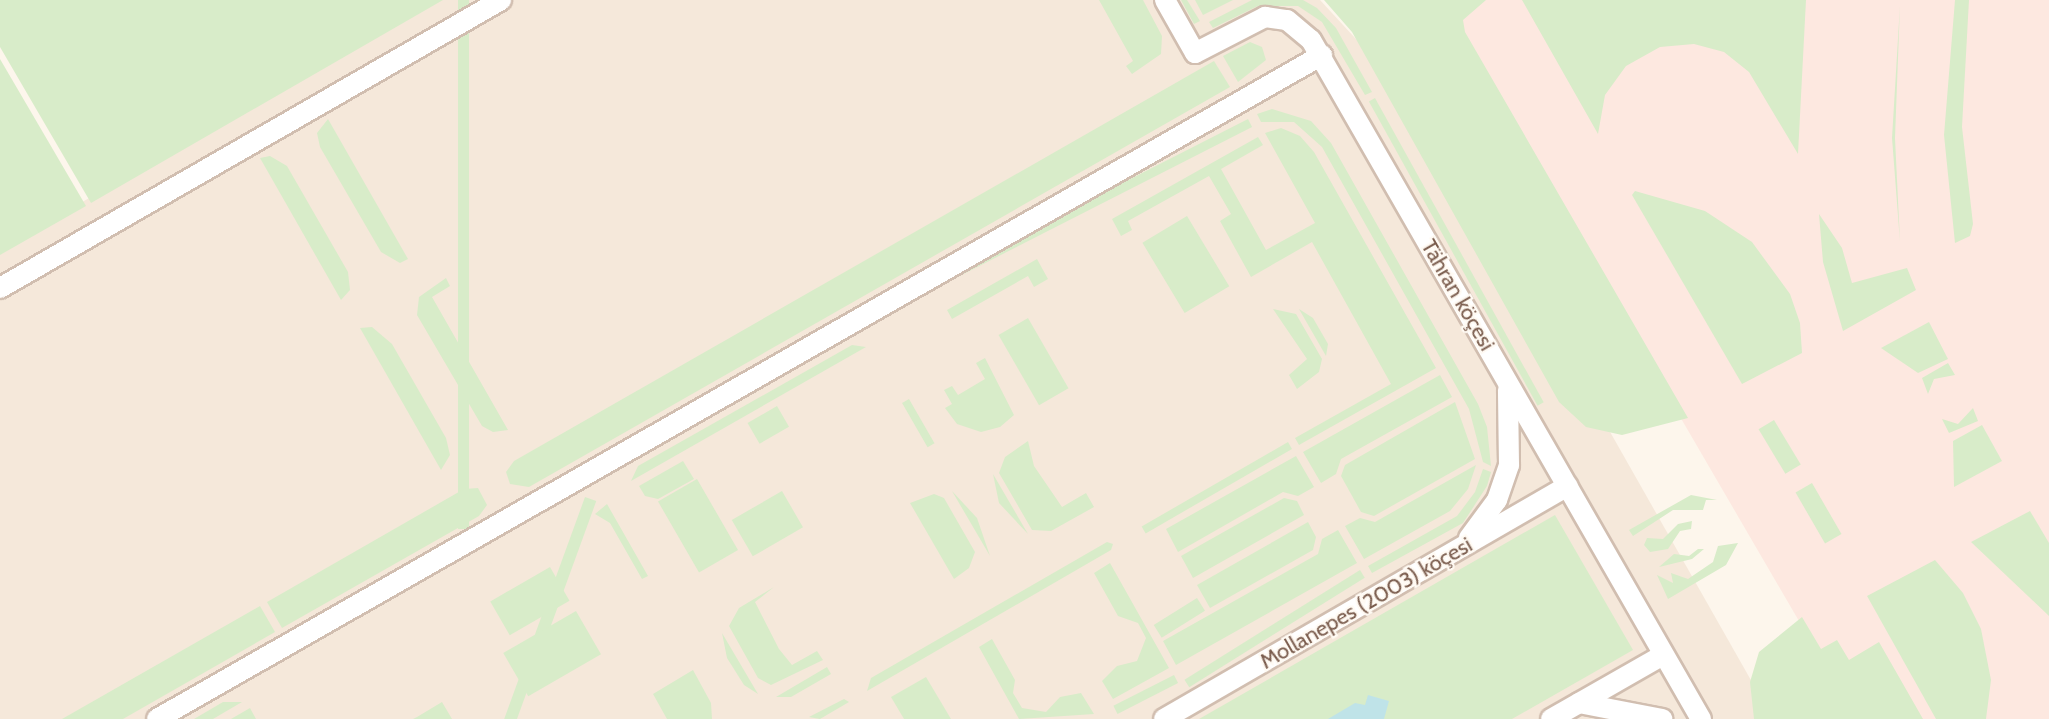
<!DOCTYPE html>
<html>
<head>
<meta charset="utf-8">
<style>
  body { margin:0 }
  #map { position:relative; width:2049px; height:719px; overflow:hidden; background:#fdf6ec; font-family:Cabin,sans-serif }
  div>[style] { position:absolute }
  .residential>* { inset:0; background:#f5e8da }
  .commercial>* { inset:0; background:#fde8e0 }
  .green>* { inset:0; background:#d8ecc9; transform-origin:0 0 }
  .water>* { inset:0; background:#bfe3e8 }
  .roads { filter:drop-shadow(2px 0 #d1beb0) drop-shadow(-2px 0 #d1beb0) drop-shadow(0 2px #d1beb0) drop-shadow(0 -2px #d1beb0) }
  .minor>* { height:20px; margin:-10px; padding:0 10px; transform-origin:10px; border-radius:10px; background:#fff }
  span { translate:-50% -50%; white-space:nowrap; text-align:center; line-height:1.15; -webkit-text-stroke:4.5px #fffaf3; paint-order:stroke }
  .street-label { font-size:22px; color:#7a5c4d }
</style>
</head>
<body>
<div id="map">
  <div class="residential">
    <i style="clip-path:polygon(436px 0,1320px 0,1437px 127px,1773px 719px,0 719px,0 249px)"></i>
  </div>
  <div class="commercial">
    <i style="clip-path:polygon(1462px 0,2049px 0,2049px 719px,1856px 719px,1463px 44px)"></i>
  </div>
  <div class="green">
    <i style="clip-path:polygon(0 0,443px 0,91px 203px,0 47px)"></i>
    <i style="left:458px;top:0;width:11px;height:529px"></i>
    <i style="clip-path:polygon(1099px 0,1143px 0,1162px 36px,1161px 54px,1132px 74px,1126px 66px,1133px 61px)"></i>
    <i style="clip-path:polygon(1181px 0,1187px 0,1200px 21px,1194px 24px)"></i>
    <i style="clip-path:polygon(1195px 0,1233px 0,1203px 15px)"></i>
    <i style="clip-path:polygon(1252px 0,1303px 0,1317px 8px,1336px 28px,1372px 92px,1365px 95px,1322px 22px,1298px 6px,1258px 6px,1213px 28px,1209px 22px)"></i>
    <i style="clip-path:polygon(1324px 0,1486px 0,1463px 20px,1465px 32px,1688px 418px,1622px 435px,1586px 427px,1559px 402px,1352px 32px)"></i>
    <i style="clip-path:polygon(1522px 0,1806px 0,1798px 154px,1749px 72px,1724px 52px,1694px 44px,1660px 47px,1626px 66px,1605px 95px,1598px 134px)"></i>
    <i style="clip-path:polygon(1955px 0,1969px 0,1962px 127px,1973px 224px,1970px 236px,1955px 243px,1944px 135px)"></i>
    <i style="clip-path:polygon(1900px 5px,1895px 138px,1900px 242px,1892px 138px)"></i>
    <i style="clip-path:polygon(1250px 42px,1262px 47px,1266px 60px,1238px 82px,1223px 56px)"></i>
    <i style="clip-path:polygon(0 59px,86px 206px,0 255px)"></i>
    <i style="clip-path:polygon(1214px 61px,1230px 87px,529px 487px,510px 484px,506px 472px,514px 461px)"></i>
    <i style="left:1375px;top:98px;width:348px;height:7px;rotate:61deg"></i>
    <i style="clip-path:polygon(1272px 109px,1311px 121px,1331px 143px,1478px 404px,1487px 427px,1491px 466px,1483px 462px,1469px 409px,1322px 147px,1294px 122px,1261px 122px,1257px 114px)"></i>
    <i style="clip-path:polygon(328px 119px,408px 259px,400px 263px,381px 252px,320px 147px,317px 133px)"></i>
    <i style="left:1248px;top:119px;width:9px;height:388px;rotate:63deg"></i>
    <i style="clip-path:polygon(1281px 128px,1300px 136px,1314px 152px,1436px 368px,1299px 445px,1295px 438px,1391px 384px,1312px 242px,1251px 277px,1220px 221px,1231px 214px,1209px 176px,1128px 221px,1132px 230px,1121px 236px,1112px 219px,1258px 137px,1263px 145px,1221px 169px,1266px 250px,1315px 223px,1265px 133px)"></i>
    <i style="clip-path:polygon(270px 156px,287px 166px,348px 272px,350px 290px,341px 300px,260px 158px)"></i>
    <i style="clip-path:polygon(1635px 191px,1705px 211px,1752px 242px,1790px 294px,1800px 323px,1802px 353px,1742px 384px,1632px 195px)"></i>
    <i style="clip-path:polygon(1819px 214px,1842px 248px,1852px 283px,1907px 268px,1916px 290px,1843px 331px,1823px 262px)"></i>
    <i style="left:1187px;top:216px;width:82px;height:52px;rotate:59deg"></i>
    <i style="clip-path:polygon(1037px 259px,1048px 279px,1034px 287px,1028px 276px,952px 319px,947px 310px)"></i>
    <i style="clip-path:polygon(446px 278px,450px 286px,432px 297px,508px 430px,493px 432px,482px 426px,417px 315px,419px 297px)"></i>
    <i style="clip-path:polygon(1273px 309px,1296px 314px,1322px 359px,1319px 372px,1297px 389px,1289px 375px,1307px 359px)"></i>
    <i style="clip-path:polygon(1299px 309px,1313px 318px,1328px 344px,1326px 356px)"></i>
    <i style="left:1028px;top:318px;width:81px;height:34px;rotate:60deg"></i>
    <i style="clip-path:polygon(1929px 322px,1948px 359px,1918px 373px,1881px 348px)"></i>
    <i style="clip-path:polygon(372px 327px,392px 344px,446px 438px,450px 455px,441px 470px,360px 328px)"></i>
    <i style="clip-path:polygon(852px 345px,866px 347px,631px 481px,638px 466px)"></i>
    <i style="clip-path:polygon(985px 358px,1014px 415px,1000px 427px,981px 432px,957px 424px,945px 408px,952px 404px,944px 390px,952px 386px,958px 395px,985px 379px,976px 363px)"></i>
    <i style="clip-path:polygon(1948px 363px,1955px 375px,1934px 379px,1928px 394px,1922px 378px)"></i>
    <i style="clip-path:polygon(1440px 375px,1452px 397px,1341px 459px,1336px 474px,1321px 483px,1303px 452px)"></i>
    <i style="left:909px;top:399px;width:51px;height:8px;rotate:60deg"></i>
    <i style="clip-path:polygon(1455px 402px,1475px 459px,1374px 516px,1361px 512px,1341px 476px,1345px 465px)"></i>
    <i style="left:777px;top:406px;width:24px;height:34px;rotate:60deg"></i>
    <i style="clip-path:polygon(1973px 408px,1978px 421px,1949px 433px,1942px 419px,1958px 424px)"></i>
    <i style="left:1774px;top:420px;width:52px;height:18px;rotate:59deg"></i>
    <i style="clip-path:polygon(1982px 425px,2002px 461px,1954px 487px,1953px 441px)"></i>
    <i style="clip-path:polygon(1028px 441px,1034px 466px,1062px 507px,1086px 493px,1094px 507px,1051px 531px,1032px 530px,999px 473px,1005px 457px)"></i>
    <i style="left:1288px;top:442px;width:8px;height:169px;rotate:60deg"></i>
    <i style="clip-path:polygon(1296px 456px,1314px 487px,1298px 496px,1283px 492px,1178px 552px,1166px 529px)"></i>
    <i style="clip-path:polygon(683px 461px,694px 479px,658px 499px,645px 496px,639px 486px)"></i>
    <i style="clip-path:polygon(1476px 465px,1468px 489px,1450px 511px,1364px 559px,1345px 526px,1360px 518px,1375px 522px)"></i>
    <i style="clip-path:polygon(1483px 469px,1491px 472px,1487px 486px,1463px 523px,1372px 573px,1368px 566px,1457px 516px,1475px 492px)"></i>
    <i style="clip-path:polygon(993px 474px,1028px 534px,999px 503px)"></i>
    <i style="left:697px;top:479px;width:82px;height:45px;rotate:60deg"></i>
    <i style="left:1812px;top:483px;width:59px;height:19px;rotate:60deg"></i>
    <i style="clip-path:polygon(478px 488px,487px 505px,479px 516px,282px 628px,267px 602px,464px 489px)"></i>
    <i style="left:782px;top:491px;width:42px;height:58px;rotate:60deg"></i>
    <i style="clip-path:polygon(952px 491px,977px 518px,990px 556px)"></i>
    <i style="clip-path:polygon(934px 494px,944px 498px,975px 552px,969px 568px,954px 579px,910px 503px)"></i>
    <i style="clip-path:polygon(1691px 495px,1717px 500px,1706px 500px,1703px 510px,1673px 510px,1633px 536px,1629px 530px)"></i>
    <i style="left:585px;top:497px;width:12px;height:328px;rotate:20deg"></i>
    <i style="clip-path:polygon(1284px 498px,1297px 501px,1304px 515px,1193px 578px,1181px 556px)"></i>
    <i style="clip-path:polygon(607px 504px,648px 576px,642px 579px,610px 523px,595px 514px)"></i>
    <i style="clip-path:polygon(2030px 511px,2049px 543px,2049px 616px,1971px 542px)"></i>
    <i style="clip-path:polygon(1555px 515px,1633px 650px,1512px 719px,1199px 719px)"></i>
    <i style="clip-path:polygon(1692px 521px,1691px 529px,1680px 531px,1668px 549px,1650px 552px,1644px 545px,1647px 538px,1663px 539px,1678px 524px)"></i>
    <i style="clip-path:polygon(1308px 522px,1316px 537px,1313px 550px,1210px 608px,1197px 585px)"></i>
    <i style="clip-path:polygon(1338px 530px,1357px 563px,1176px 665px,1163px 641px,1318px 554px,1322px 539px)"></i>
    <i style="clip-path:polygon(1107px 542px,1113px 544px,1111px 550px,867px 691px,871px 678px)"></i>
    <i style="clip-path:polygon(1738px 543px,1726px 565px,1668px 599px,1657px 575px,1673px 583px,1671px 573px,1688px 579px,1713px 562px,1718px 546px)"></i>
    <i style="clip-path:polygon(1698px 549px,1704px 549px,1692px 559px,1659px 567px,1674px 554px,1689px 556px)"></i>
    <i style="clip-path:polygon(1935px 560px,1963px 593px,1981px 629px,1991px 680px,1986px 719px,1936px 719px,1867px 596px)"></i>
    <i style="clip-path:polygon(1110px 563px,1169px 668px,1113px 699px,1102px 681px,1117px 666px,1137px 661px,1146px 638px,1138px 623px,1118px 616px,1094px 573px)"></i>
    <i style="left:550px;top:567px;width:39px;height:69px;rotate:60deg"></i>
    <i style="left:1360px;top:570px;width:9px;height:207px;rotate:58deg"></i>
    <i style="clip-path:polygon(774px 587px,755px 602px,779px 649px,792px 665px,817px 651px,823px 660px,771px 685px,758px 678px,729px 626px,739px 608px)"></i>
    <i style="left:1197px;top:598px;width:15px;height:51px;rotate:58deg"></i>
    <i style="clip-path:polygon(260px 606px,275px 632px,123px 719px,62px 719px)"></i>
    <i style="left:576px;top:611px;width:50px;height:84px;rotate:60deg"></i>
    <i style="clip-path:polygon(1802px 617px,1821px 649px,1837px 640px,1849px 660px,1879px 642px,1923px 719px,1754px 719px,1750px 682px,1759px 652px)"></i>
    <i style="clip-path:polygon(722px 633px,758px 694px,744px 685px,727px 658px)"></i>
    <i style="clip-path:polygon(992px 639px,1015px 680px,1013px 693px,1022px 708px,1046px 712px,1060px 697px,1081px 693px,1094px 714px,1019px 719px,979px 647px)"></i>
    <i style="clip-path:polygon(827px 667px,831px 674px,791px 697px,776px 697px)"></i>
    <i style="clip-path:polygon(693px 670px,711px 703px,712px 719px,667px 719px,653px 694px)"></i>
    <i style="left:1174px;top:675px;width:9px;height:68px;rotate:63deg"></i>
    <i style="clip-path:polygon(926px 677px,951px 719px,904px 719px,891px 697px)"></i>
    <i style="clip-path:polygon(844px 699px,849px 702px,820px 719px,809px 717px)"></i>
    <i style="clip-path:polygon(223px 702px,242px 702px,213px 719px,194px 719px)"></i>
    <i style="clip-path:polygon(442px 702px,452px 719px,413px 719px,417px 717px)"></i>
    <i style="clip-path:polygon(250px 708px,256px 719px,231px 719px)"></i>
  </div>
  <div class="water">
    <i style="clip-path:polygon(1368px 695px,1389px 701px,1384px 719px,1328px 719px,1355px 703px,1365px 705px)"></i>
  </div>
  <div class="roads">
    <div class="minor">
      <i style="left:1165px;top:0;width:61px;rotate:60.5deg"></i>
      <i style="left:1195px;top:53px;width:79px;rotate:-27.2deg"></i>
      <i style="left:1265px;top:17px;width:22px;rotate:8deg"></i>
      <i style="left:1287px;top:20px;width:31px;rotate:40deg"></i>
      <i style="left:1311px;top:40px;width:783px;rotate:60.13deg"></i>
      <i style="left:0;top:288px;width:578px;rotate:-29.89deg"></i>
      <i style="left:1469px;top:538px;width:47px;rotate:-53.6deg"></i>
      <i style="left:1497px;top:500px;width:37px;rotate:-71deg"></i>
      <i style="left:1509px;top:465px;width:75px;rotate:-90.8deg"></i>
      <i style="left:1579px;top:703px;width:85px;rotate:10.9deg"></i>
      <i style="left:157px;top:719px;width:1341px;rotate:-29.68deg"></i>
      <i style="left:1164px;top:719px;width:466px;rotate:-30deg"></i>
      <i style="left:1551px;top:719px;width:129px;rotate:-29.7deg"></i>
    </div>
  </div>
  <div class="street-label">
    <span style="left:1458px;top:295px;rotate:60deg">Tähran köçesi</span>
    <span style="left:1366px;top:603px;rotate:-30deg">Mollanepes (2003) köçesi</span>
  </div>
</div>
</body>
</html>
